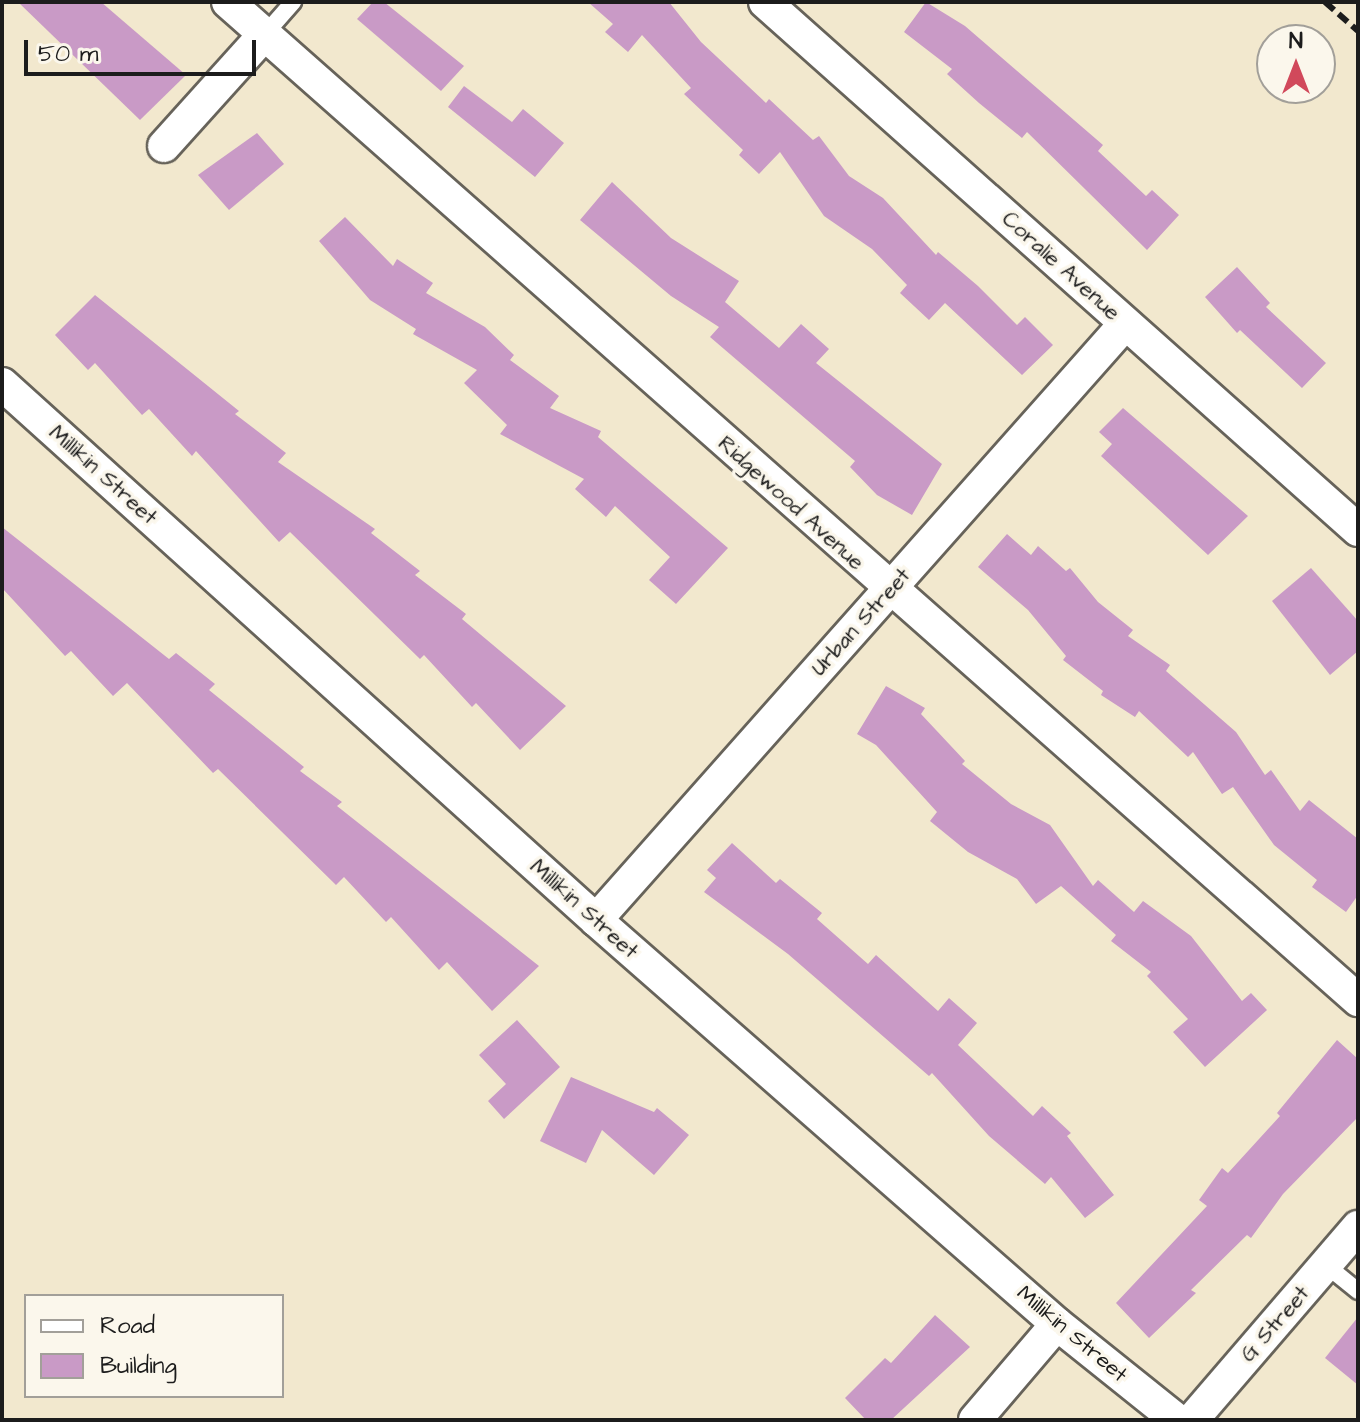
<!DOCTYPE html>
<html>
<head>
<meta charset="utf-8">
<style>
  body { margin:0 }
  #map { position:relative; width:1360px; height:1422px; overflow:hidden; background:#f2e8ce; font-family:"Architects Daughter",sans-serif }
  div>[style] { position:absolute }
  .building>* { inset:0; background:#c99ac6 }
  .roads { filter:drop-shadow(2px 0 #67635a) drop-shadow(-2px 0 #67635a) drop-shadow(0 2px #67635a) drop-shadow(0 -2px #67635a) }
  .service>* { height:16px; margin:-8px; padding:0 8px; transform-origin:8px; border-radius:8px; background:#fff }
  .minor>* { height:32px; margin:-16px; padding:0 16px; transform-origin:16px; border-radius:16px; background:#fff }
  .rail>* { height:6px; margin-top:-3px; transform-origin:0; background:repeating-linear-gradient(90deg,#1c1c1c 0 12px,transparent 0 18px) }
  span { translate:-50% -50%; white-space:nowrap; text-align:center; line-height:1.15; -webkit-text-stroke:7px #fbf7ec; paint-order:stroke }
  .street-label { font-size:22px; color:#1c1c1c }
  .frame { position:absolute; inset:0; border:4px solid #1c1c1c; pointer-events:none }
  .legend { position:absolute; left:24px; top:1294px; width:260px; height:104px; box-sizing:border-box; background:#fbf7ec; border:2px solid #a29f99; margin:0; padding:10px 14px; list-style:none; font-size:24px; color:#1c1c1c }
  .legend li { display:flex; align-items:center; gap:16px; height:40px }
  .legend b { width:40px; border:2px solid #a29f99 }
  .north { position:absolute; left:1256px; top:24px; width:80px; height:80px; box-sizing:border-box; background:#fbf7ec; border:2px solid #a29f99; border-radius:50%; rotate:0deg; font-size:22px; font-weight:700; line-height:32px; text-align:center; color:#1c1c1c }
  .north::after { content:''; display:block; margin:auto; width:28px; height:36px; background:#d1495b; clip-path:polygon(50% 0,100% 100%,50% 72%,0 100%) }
  .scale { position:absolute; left:24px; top:40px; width:232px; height:36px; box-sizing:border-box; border:4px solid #1c1c1c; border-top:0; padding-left:10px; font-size:24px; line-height:28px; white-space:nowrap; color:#1c1c1c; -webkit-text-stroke:6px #fbf7ec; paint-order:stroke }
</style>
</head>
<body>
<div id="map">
  <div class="building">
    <i style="clip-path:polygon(18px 2px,101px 2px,186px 75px,140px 120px)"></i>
    <i style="clip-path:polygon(373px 2px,384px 2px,464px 66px,441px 91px,357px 19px)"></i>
    <i style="clip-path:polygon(588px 2px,669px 2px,701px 42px,766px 103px,769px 99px,813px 140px,819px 136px,849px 176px,883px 198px,936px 255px,938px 252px,978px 286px,1017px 325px,1025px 317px,1053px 345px,1022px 375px,945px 303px,929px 320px,900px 293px,907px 285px,872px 249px,824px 216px,780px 152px,759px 174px,739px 155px,743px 150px,684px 94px,691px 88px,642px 35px,628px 52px,605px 32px,613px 24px)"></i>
    <i style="clip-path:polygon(926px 2px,965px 26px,1103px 145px,1098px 151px,1146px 196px,1152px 190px,1179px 215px,1147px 250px,1027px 132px,1022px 138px,979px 103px,947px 74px,952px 69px,904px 32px)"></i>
    <i style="clip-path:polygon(464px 86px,512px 122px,523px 109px,564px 143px,535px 177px,448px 107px)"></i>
    <i style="clip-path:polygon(257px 133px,284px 164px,229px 210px,198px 175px)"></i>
    <i style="clip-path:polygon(612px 182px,671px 238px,739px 281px,725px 302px,779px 348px,801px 324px,829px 349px,816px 363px,942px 464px,912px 515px,877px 495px,850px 467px,855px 461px,710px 337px,719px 327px,671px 296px,580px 220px)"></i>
    <i style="clip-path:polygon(345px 217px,393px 266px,397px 259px,433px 283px,426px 293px,485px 327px,514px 355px,510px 360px,559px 396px,550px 408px,601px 431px,598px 437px,728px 548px,676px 604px,649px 580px,670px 557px,615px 506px,606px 517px,575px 489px,584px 479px,500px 434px,507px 425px,464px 383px,477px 370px,413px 334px,416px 329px,370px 300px,319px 241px)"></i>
    <i style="clip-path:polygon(1237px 267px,1270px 303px,1266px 307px,1326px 363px,1302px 388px,1240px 330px,1237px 333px,1205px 297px)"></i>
    <i style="clip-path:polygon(95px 295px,239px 411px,235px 414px,286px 453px,278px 462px,375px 529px,371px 533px,420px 571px,415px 575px,466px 614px,462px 619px,566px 706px,520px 750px,476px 703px,472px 707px,424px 655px,420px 659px,290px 532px,279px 542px,196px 451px,192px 456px,149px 409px,142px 415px,95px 363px,88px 370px,55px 335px)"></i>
    <i style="clip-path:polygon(1123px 408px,1248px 516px,1208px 555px,1101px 456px,1112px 444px,1099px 432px)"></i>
    <i style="clip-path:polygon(2px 527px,169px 659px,176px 653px,215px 684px,209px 690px,304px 767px,300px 771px,342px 802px,337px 806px,539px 966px,492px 1011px,447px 962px,439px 970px,391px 917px,386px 922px,344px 877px,336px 885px,218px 769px,213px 773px,127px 683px,113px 696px,71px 651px,65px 656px,2px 588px)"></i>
    <i style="clip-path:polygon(1007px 534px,1031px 555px,1038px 546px,1066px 571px,1070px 568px,1098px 602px,1133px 630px,1128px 636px,1170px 665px,1166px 671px,1236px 732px,1265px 775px,1271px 770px,1300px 811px,1309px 800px,1358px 839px,1358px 895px,1346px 912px,1312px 887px,1317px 880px,1274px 845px,1233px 787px,1222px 794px,1193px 752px,1188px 757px,1139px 711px,1135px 717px,1101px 695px,1103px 691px,1063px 660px,1066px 656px,1028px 610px,978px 567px)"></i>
    <i style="clip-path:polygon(1311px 568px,1358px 621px,1358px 651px,1330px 675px,1272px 601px)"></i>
    <i style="clip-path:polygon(886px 686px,925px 708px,921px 714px,965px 761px,962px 764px,1011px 804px,1050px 825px,1093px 886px,1098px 880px,1134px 912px,1143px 901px,1191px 936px,1242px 1001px,1251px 993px,1267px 1010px,1205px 1067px,1173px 1032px,1188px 1019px,1147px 976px,1151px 972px,1111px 941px,1116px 935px,1061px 886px,1036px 904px,1017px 879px,968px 852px,930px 821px,937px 812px,876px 745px,857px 734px)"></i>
    <i style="clip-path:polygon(732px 843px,776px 883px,780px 879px,822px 913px,817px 919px,868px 964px,876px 955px,938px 1011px,949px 998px,977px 1023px,958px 1045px,1033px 1116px,1042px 1106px,1071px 1133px,1067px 1136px,1114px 1195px,1085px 1218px,1051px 1177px,1045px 1184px,989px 1136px,932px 1073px,929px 1076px,788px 954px,704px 892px,716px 878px,707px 870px)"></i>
    <i style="clip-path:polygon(517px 1020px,560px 1067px,504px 1119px,488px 1101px,506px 1084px,479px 1055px)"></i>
    <i style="clip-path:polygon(1337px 1040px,1358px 1059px,1358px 1117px,1283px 1194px,1251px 1238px,1247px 1235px,1191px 1290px,1196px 1293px,1149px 1338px,1116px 1303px,1207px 1206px,1199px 1200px,1222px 1168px,1228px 1173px,1280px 1116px,1277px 1113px)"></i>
    <i style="clip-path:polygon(571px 1077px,654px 1112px,657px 1108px,689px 1135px,654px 1175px,602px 1130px,586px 1163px,540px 1141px)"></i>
    <i style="clip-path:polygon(935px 1315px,970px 1347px,891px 1420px,866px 1420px,845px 1398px,885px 1358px,891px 1363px)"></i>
    <i style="clip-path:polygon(1358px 1317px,1358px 1385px,1325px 1358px)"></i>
  </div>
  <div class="roads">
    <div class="service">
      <i style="left:265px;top:34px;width:43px;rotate:-48.8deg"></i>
      <i style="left:1326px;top:1265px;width:41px;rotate:39.1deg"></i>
    </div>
    <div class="minor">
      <i style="left:228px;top:2px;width:1508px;rotate:41.45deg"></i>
      <i style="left:765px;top:2px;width:794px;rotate:41.68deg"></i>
      <i style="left:164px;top:146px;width:151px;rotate:-48deg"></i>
      <i style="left:2px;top:384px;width:800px;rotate:42.06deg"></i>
      <i style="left:596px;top:920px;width:613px;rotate:41.23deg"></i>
      <i style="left:1057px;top:1324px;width:154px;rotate:38.7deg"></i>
      <i style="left:596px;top:920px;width:797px;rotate:-48.41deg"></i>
      <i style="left:975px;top:1420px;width:126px;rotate:-49.5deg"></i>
      <i style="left:1192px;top:1420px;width:255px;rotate:-49.3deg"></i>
    </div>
  </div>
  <div class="rail">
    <i style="left:1325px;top:2px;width:44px;rotate:41.3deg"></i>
  </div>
  <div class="street-label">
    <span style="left:1061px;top:266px;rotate:42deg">Coralie Avenue</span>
    <span style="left:103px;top:475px;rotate:42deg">Millikin Street</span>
    <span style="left:791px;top:503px;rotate:42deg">Ridgewood Avenue</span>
    <span style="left:861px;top:622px;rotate:-48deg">Urban Street</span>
    <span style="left:584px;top:909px;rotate:42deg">Millikin Street</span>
    <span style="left:1275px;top:1324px;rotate:-49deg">G Street</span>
    <span style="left:1072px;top:1334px;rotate:40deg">Millikin Street</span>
  </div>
  <div class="frame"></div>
  <ul class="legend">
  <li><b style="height:10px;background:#fff"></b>Road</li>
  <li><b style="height:22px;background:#c99ac6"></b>Building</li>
  </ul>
  <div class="north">N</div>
  <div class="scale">50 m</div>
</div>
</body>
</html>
